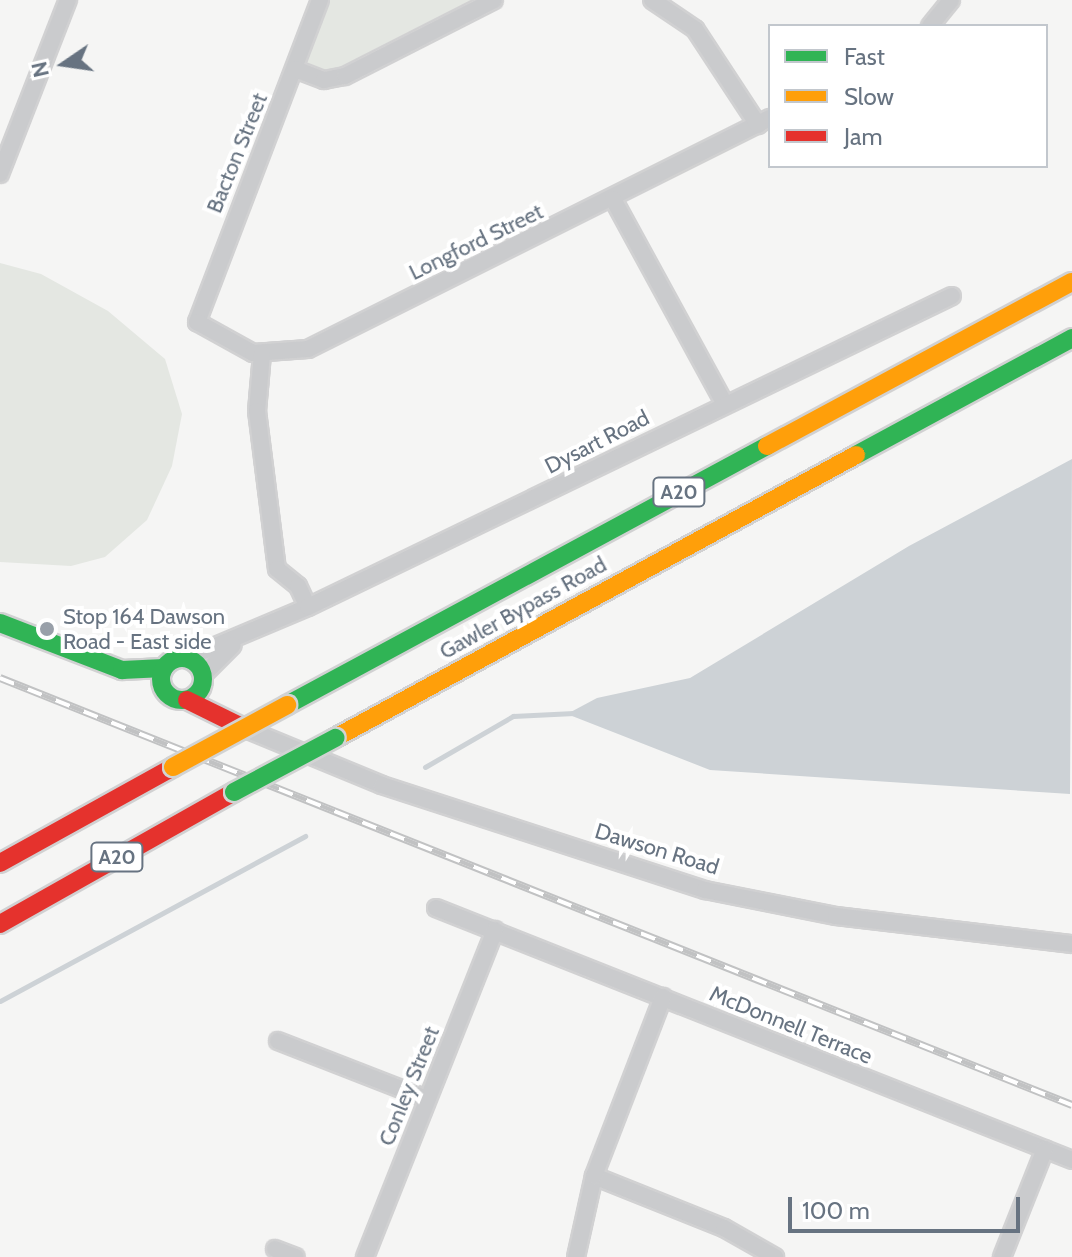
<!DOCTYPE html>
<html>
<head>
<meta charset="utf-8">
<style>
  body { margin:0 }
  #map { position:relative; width:1072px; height:1257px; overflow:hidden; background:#f5f5f4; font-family:Cabin,sans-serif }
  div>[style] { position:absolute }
  .green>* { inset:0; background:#e4e7e2 }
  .water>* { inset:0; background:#cdd2d6 }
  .stream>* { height:5px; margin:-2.5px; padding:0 2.5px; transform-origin:2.5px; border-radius:2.5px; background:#cdd2d6 }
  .roads { filter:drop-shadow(2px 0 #d1d1d2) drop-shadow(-2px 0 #d1d1d2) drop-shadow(0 2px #d1d1d2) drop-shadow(0 -2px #d1d1d2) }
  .street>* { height:16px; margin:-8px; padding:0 8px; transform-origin:8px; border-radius:8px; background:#cacbcd }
  .fast>* { height:18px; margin:-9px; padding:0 9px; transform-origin:9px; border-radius:9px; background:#30b455 }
  .fast>.ring { margin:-9px; padding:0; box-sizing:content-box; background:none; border:18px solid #30b455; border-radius:50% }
  .slow>* { height:18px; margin:-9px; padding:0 9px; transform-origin:9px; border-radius:9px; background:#ff9f0a }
  .jam>* { height:18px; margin:-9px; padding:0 9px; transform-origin:9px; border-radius:9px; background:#e5322d }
  .rail>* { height:8px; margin-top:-4px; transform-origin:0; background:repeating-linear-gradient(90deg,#fff 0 15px,#c1c2c3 0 30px); box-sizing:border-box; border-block:2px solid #c1c2c3 }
  .bridges { filter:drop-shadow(2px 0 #d2d3d3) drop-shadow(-2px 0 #d2d3d3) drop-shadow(0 2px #d2d3d3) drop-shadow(0 -2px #d2d3d3) }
  .fast-bridge>* { height:18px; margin:-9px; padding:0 9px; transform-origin:9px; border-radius:9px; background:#30b455 }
  .slow-bridge>* { height:18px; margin:-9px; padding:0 9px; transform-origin:9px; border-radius:9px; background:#ff9f0a }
  .dots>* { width:22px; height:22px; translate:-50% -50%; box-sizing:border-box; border:4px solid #fff; border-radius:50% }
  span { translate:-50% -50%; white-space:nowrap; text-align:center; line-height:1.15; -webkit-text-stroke:8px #fff; paint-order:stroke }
  .shield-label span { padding:2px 6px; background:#fff; border:2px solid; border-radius:6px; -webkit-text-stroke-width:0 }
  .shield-label { font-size:20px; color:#677381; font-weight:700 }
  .street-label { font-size:22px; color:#677381 }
  .poi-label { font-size:22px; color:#677381 }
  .left { translate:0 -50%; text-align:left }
  .legend { position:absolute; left:768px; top:24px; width:280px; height:144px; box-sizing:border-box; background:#fff; border:2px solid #c2c7cd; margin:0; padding:10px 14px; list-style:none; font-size:24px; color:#677381 }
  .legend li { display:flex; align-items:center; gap:16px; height:40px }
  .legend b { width:40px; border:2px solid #c2c7cd }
  .north { position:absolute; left:24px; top:24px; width:80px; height:80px; -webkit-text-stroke:6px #fff; paint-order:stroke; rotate:257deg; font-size:22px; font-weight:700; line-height:32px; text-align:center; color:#677381 }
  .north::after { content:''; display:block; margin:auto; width:28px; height:36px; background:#677381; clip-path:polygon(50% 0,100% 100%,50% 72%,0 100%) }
  .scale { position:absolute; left:788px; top:1197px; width:232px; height:36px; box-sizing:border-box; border:4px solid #677381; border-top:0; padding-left:10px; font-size:24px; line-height:28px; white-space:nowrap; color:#677381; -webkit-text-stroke:6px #fff; paint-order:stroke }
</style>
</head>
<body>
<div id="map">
  <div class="green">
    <i style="clip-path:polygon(320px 0,494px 0,345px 76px,295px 69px)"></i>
    <i style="clip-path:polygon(0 263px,41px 274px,108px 311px,165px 359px,182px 414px,172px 466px,147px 520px,105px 557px,71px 566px,0 562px)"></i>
  </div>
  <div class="water">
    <i style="clip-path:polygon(1072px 459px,1070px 794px,710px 770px,567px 714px,597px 698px,690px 678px,909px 546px)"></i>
  </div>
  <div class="stream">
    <i style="left:425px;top:767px;width:102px;rotate:-30.1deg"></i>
    <i style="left:513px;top:716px;width:61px;rotate:-2.8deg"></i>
    <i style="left:0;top:1001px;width:347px;rotate:-28.4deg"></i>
  </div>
  <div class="roads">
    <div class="street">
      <i style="left:320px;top:0;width:345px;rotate:110.9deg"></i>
      <i style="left:197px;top:322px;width:64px;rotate:29deg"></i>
      <i style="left:253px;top:353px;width:55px;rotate:-4.2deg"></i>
      <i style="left:308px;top:349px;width:517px;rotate:-26.57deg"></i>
      <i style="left:652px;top:0;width:52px;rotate:34deg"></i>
      <i style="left:695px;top:29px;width:115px;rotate:56.7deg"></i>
      <i style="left:930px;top:26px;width:33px;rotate:-51deg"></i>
      <i style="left:295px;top:69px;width:31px;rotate:21deg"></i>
      <i style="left:324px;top:80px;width:21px;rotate:-11deg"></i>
      <i style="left:345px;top:76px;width:167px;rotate:-27deg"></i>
      <i style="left:0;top:174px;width:187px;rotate:-68.7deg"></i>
      <i style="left:613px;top:199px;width:230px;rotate:61.4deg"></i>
      <i style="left:262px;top:354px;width:57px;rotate:95deg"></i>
      <i style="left:257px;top:411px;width:159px;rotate:82.8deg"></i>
      <i style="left:277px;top:569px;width:27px;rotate:39deg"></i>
      <i style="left:298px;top:586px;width:23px;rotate:65deg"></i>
      <i style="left:187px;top:658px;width:131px;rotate:-22.9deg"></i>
      <i style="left:308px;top:607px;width:715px;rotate:-25.78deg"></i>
      <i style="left:203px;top:675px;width:42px;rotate:-45deg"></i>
      <i style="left:246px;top:729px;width:147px;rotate:22.4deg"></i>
      <i style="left:382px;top:785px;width:340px;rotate:18deg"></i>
      <i style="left:705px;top:890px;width:134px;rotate:11.2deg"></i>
      <i style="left:836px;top:916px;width:238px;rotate:6.8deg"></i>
      <i style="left:436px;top:908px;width:684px;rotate:21.61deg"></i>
      <i style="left:278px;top:1041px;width:160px;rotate:21.3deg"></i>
      <i style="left:594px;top:1176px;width:140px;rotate:21.8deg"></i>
      <i style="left:724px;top:1228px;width:59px;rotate:29.6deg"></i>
      <i style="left:275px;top:1249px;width:22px;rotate:21deg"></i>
      <i style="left:365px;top:1257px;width:352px;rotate:-68.3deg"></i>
      <i style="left:576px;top:1257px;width:83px;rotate:-77.5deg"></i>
      <i style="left:594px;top:1176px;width:192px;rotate:-68.9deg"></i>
      <i style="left:1002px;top:1257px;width:116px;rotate:-68.3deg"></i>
    </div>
    <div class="fast">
      <i style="left:856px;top:455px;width:246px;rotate:-28.4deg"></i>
      <i style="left:0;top:623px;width:131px;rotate:21.1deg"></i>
      <i style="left:122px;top:670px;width:42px;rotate:-2.7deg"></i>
      <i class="ring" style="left:161px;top:658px;width:24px;height:24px"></i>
      <i style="left:287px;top:705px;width:545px;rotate:-28.35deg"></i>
    </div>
    <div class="slow">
      <i style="left:767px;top:446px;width:346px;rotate:-28.3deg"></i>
      <i style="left:335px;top:738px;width:593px;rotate:-28.51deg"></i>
    </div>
    <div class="jam">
      <i style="left:187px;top:700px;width:66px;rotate:26.2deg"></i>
      <i style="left:0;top:863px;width:198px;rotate:-29deg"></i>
      <i style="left:0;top:924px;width:269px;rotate:-29.4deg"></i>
    </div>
  </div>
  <div class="rail">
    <i style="left:0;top:678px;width:1154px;rotate:21.72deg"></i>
  </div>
  <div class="bridges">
    <div class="fast-bridge">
      <i style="left:234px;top:792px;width:115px;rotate:-28.1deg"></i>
    </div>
    <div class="slow-bridge">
      <i style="left:173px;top:767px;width:130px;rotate:-28.5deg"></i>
    </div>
  </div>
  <div class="dots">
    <i style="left:47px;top:629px;background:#99a0a9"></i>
  </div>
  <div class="shield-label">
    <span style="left:679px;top:492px">A20</span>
    <span style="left:117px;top:857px">A20</span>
  </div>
  <div class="street-label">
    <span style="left:237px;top:153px;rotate:-68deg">Bacton Street</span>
    <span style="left:476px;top:242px;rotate:-26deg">Longford Street</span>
    <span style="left:597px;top:442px;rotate:-27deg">Dysart Road</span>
    <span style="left:523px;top:608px;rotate:-29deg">Gawler Bypass Road</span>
    <span style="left:657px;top:849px;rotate:17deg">Dawson Road</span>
    <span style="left:791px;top:1025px;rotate:22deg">McDonnell Terrace</span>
    <span style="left:409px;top:1086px;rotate:-68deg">Conley Street</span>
  </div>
  <div class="poi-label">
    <span class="left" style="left:63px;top:629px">Stop 164 Dawson<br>Road - East side</span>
  </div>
  <ul class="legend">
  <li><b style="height:10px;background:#30b455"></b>Fast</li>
  <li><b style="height:10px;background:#ff9f0a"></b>Slow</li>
  <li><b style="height:10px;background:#e5322d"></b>Jam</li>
  </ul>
  <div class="north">N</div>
  <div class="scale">100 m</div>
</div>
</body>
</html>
